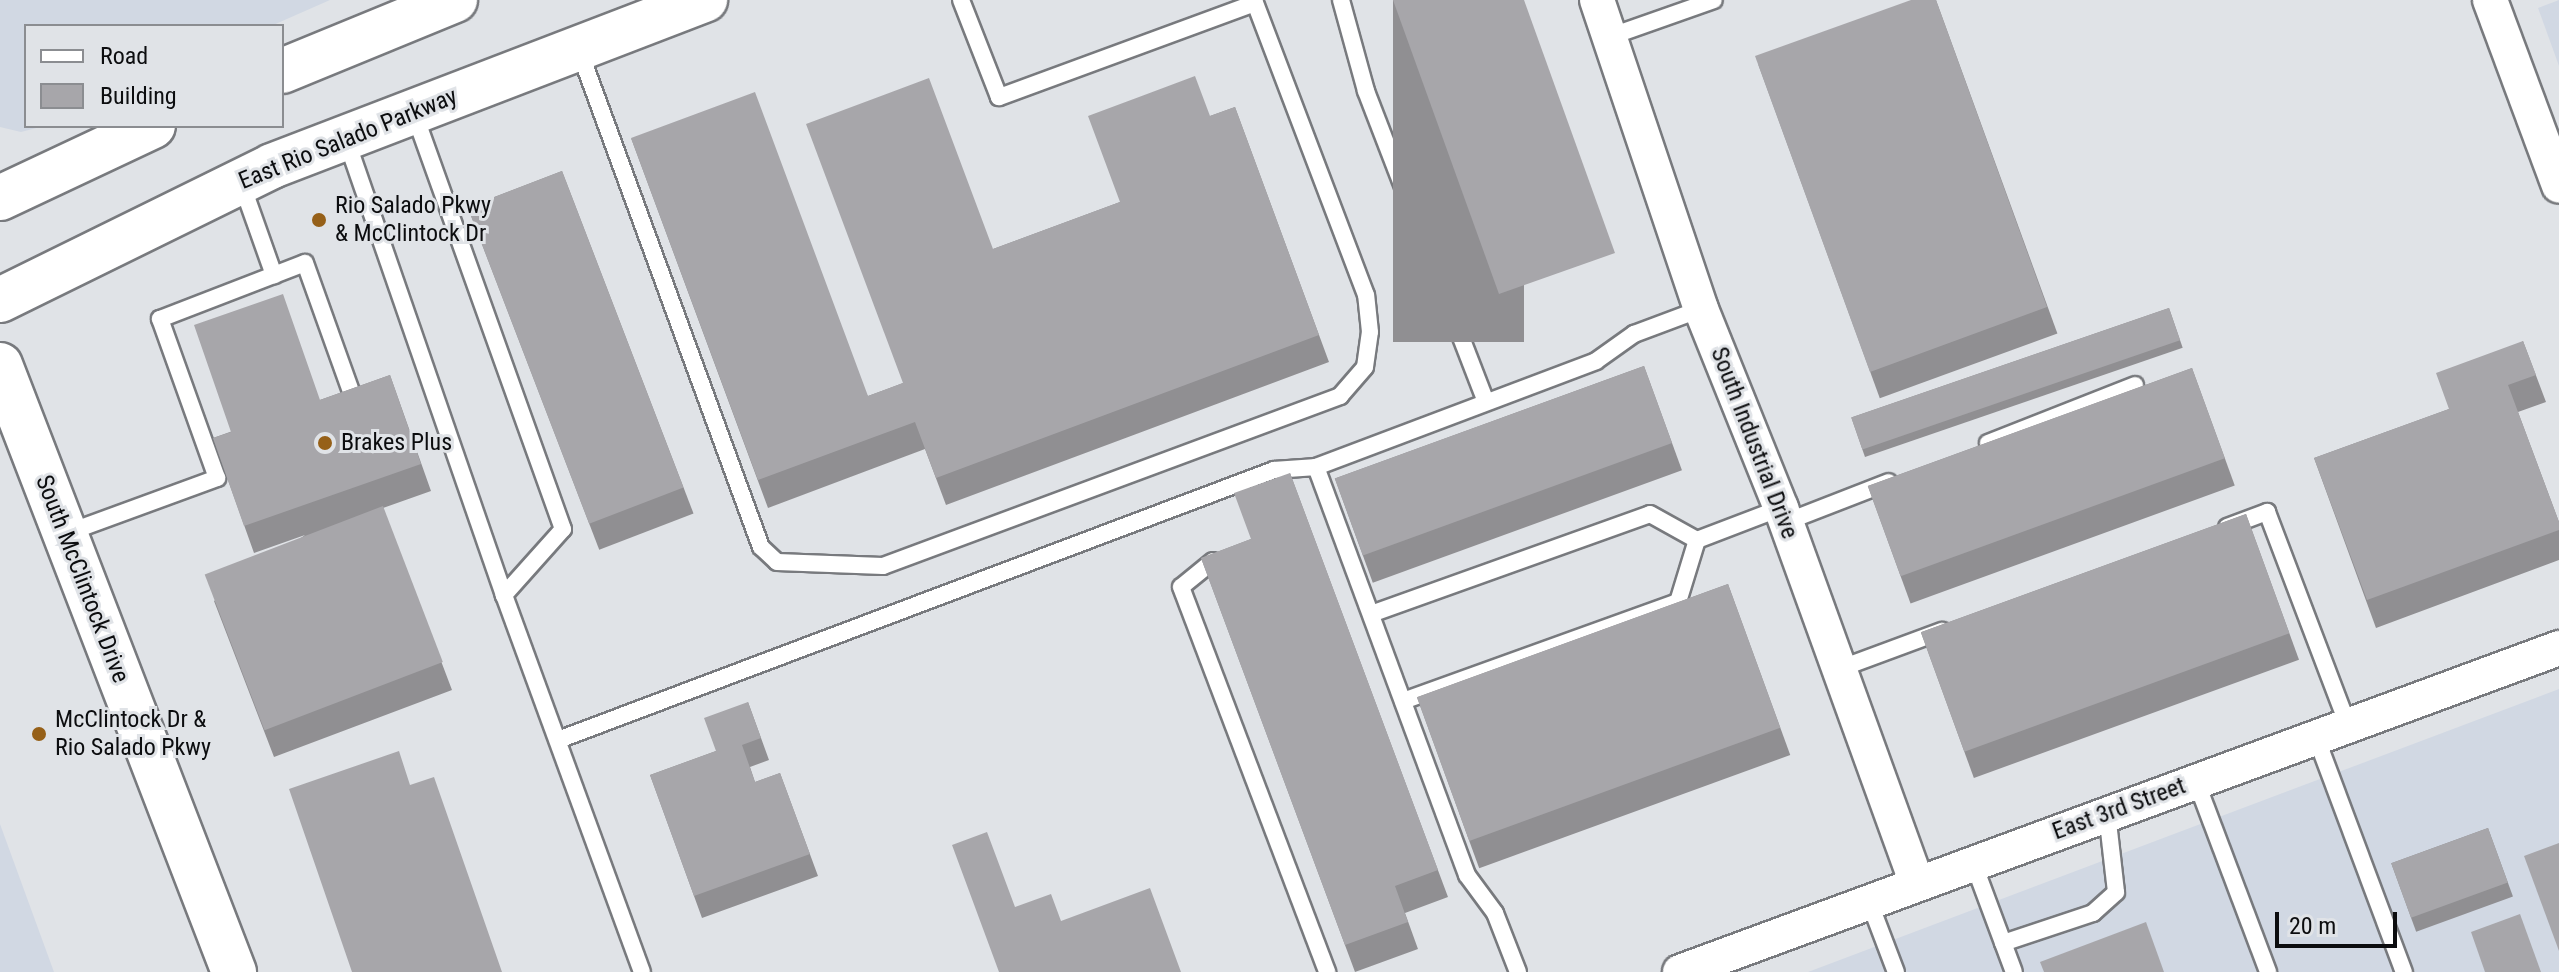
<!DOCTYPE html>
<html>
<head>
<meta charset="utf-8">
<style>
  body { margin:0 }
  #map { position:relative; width:2559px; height:972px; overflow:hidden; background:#e0e3e7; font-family:"Roboto Condensed",sans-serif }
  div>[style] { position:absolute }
  .built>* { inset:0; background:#d1d8e3 }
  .roads { filter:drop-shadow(2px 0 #787a7e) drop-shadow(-2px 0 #787a7e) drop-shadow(0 2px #787a7e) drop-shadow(0 -2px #787a7e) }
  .lane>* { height:16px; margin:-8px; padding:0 8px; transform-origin:8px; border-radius:8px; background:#fff }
  .street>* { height:34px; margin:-17px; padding:0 17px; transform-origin:17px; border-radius:17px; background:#fff }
  .secondary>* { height:44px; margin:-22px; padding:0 22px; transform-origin:22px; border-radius:22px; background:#fff }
  .wall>* { inset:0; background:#908f92; transform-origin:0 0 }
  .building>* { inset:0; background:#a7a6aa; transform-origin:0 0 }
  .dots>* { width:22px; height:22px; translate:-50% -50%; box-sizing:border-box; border:4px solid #e0e3e7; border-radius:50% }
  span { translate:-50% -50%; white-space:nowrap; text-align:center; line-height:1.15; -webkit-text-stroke:6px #e0e3e7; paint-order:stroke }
  .street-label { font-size:24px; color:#0c0d0f }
  .poi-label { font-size:24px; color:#0c0d0f }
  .left { translate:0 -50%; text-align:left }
  .legend { position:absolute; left:24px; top:24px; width:260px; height:104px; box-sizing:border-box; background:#e0e3e7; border:2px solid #8b8d91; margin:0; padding:10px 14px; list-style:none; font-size:24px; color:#0c0d0f }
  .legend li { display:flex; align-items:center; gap:16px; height:40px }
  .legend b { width:40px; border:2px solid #8b8d91 }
  .scale { position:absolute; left:2275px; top:912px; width:122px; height:36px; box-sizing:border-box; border:4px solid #0c0d0f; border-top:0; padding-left:10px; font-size:24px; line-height:28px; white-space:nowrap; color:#0c0d0f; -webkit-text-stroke:6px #e0e3e7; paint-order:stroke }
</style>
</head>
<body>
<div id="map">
  <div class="built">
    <i style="clip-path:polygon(0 0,330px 0,271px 26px,26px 26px,26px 126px,44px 126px,21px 132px,0 127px)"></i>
    <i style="clip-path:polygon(2559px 0,2559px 66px,2538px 8px)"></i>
    <i style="clip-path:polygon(2559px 689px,2559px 972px,1808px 972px)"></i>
    <i style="clip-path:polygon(0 824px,54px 972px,0 972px)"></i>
  </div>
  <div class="roads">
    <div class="lane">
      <i style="left:1341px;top:0;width:94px;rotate:74.6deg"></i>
      <i style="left:1366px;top:91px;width:333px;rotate:68.9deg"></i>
      <i style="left:1609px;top:37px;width:111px;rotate:-19.4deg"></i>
      <i style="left:579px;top:50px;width:529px;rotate:69.89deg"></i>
      <i style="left:761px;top:547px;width:22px;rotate:43deg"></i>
      <i style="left:777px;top:562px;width:106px;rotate:2.2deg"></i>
      <i style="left:883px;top:566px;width:488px;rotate:-20.4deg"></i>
      <i style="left:1340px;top:396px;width:38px;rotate:-49deg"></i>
      <i style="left:1365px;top:367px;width:35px;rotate:-82deg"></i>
      <i style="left:1370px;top:332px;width:37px;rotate:-96deg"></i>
      <i style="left:1366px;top:295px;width:312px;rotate:-110.8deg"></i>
      <i style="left:1255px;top:3px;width:273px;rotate:159.8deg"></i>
      <i style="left:999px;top:97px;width:104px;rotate:-111.4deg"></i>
      <i style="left:414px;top:113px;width:442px;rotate:70.3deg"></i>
      <i style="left:563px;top:529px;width:89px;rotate:131.8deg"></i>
      <i style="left:504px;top:595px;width:401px;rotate:69.9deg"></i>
      <i style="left:346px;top:139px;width:483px;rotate:70.9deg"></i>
      <i style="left:241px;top:182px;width:99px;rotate:70.5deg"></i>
      <i style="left:1988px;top:443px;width:158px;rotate:-21.5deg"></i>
      <i style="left:1786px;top:522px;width:110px;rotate:-21.2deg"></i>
      <i style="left:2227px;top:527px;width:43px;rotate:-20.6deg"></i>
      <i style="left:2267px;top:512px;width:228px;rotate:69.2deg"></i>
      <i style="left:67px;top:533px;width:160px;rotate:-20.1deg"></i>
      <i style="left:217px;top:478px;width:169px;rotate:-109.7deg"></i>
      <i style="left:160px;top:319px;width:155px;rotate:-21.1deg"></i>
      <i style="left:305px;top:263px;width:145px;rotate:70.3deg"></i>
      <i style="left:1213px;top:561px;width:41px;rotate:140.9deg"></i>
      <i style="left:1181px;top:587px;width:412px;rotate:69.2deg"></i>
      <i style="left:1371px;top:614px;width:296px;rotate:-19.7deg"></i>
      <i style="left:1650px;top:514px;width:54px;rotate:29deg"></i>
      <i style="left:1697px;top:540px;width:90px;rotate:-20.9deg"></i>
      <i style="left:1839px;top:669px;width:110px;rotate:-20.3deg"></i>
      <i style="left:1403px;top:701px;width:292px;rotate:-19.8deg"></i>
      <i style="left:1678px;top:602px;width:65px;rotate:-73deg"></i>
      <i style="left:2316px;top:737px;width:251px;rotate:69.5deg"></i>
      <i style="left:558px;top:740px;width:765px;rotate:-20.66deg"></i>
      <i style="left:1274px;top:470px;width:42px;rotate:-4.1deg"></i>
      <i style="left:2196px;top:781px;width:204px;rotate:69.3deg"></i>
      <i style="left:1973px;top:862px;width:117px;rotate:69.6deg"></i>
      <i style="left:1869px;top:901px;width:76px;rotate:69.2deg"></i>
      <i style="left:2003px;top:943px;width:95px;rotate:-18.4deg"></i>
      <i style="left:2093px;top:913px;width:31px;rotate:-42deg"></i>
      <i style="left:2116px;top:892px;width:80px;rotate:-96.5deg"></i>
      <i style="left:1518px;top:972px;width:63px;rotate:-111.3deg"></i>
      <i style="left:1495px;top:913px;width:47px;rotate:-126.4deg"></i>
      <i style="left:1467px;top:875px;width:435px;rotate:-110.3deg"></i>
      <i style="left:1316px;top:467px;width:299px;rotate:-20.7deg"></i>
      <i style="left:1596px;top:361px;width:47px;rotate:-35.4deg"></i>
      <i style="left:1634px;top:334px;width:72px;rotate:-20.5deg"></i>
    </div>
    <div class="street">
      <i style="left:1597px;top:0;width:326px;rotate:71.4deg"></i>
      <i style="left:1701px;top:309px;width:214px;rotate:68.1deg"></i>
      <i style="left:1781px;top:508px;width:399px;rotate:70.1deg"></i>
      <i style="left:2490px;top:0;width:198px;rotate:69.6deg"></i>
      <i style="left:1680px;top:972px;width:937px;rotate:-20.23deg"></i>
    </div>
    <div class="secondary">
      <i style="left:282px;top:71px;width:187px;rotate:-22.3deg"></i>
      <i style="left:0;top:198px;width:169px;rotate:-25.2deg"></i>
      <i style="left:0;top:300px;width:303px;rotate:-26.2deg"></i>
      <i style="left:272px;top:166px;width:464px;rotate:-21deg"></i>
      <i style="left:0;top:365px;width:651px;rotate:68.92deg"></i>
    </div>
  </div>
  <div class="wall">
    <i style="left:1393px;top:0;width:131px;height:342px"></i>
    <i style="left:1936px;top:0;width:355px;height:189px;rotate:70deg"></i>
    <i style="clip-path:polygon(1235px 107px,1329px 362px,946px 505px,925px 449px,768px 508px,631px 138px,868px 396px,903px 383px,993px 249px,1120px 202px,1210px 116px)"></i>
    <i style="left:562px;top:171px;width:367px;height:101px;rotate:69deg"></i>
    <i style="left:2169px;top:308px;width:42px;height:336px;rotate:71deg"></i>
    <i style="clip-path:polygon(2523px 341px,2546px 402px,2518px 412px,2559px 522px,2559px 560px,2376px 628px,2314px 458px,2449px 409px)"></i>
    <i style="left:1644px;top:366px;width:111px;height:329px;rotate:70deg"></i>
    <i style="left:2192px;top:368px;width:125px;height:345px;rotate:70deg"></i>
    <i style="clip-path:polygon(390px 375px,431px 491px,383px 508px,452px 690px,274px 757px,214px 601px,305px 535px,254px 553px,213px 438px)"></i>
    <i style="clip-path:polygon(1290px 473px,1448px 897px,1405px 913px,1418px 949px,1355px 972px,1201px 558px,1251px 539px)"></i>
    <i style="left:2246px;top:514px;width:155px;height:346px;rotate:70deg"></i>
    <i style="left:1728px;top:584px;width:182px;height:331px;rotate:70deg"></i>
    <i style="clip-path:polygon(748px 702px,769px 760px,750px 767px,755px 782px,780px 773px,818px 876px,702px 918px,650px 775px,716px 751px)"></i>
    <i style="left:2488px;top:828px;width:73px;height:103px;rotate:70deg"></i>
  </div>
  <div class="building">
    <i style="clip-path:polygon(1393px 0,1524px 0,1615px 253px,1499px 294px)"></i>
    <i style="clip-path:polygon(1911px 0,1936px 0,2047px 307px,1870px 372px,1755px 56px)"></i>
    <i style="clip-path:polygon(1195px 76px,1210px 116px,1235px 107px,1319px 335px,936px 478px,915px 422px,758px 480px,631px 138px,755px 92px,868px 396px,903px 383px,806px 124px,929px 78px,993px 249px,1120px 202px,1088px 116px)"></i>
    <i style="left:562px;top:171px;width:339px;height:101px;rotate:69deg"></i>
    <i style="clip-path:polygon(283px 294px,320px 400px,390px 375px,421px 464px,244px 526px,213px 438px,231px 432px,194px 325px)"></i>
    <i style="left:2169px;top:308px;width:34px;height:336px;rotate:71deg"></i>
    <i style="clip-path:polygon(2523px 341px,2536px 375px,2508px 385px,2559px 522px,2559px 530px,2367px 600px,2314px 458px,2449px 409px,2436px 373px)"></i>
    <i style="left:1644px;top:366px;width:82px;height:329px;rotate:70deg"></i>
    <i style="left:2192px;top:368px;width:96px;height:345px;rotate:70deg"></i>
    <i style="clip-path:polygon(1290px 473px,1438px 870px,1395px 886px,1408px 922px,1345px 945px,1201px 558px,1251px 539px,1234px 493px)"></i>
    <i style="left:383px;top:506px;width:167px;height:191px;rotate:69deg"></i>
    <i style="left:2246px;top:514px;width:127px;height:346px;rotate:70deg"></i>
    <i style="left:1728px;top:584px;width:153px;height:331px;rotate:70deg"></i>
    <i style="clip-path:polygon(748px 702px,761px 738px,742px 745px,755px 782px,780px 773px,810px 854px,694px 896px,650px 775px,716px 751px,704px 718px)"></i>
    <i style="clip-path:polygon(399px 751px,410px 785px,434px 777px,502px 972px,352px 972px,289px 789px)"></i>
    <i style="left:2488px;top:828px;width:58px;height:103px;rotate:70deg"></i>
    <i style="clip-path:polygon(987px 832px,1015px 907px,1051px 894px,1061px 921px,1150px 888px,1181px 972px,999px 972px,952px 845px)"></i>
    <i style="clip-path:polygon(2559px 843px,2559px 951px,2524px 856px)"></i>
    <i style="clip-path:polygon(2520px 914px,2541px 972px,2485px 972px,2471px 932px)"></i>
    <i style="clip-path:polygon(2146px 922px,2164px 972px,2044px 972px,2040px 962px)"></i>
  </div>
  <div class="dots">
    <i style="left:319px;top:220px;background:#966018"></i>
    <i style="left:325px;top:443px;background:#966018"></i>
    <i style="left:39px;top:734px;background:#966018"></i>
  </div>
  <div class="street-label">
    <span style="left:348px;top:139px;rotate:-22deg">East Rio Salado Parkway</span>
    <span style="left:1754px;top:443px;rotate:69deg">South Industrial Drive</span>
    <span style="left:82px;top:579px;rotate:69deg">South McClintock Drive</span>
    <span style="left:2119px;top:809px;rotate:-20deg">East 3rd Street</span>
  </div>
  <div class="poi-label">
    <span class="left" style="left:335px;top:220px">Rio Salado Pkwy<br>&amp; McClintock Dr</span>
    <span class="left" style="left:341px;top:443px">Brakes Plus</span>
    <span class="left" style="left:55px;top:734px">McClintock Dr &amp;<br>Rio Salado Pkwy</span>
  </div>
  <ul class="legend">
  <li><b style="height:10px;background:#fff"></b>Road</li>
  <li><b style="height:22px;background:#a7a6aa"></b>Building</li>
  </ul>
  <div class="scale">20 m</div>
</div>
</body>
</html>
